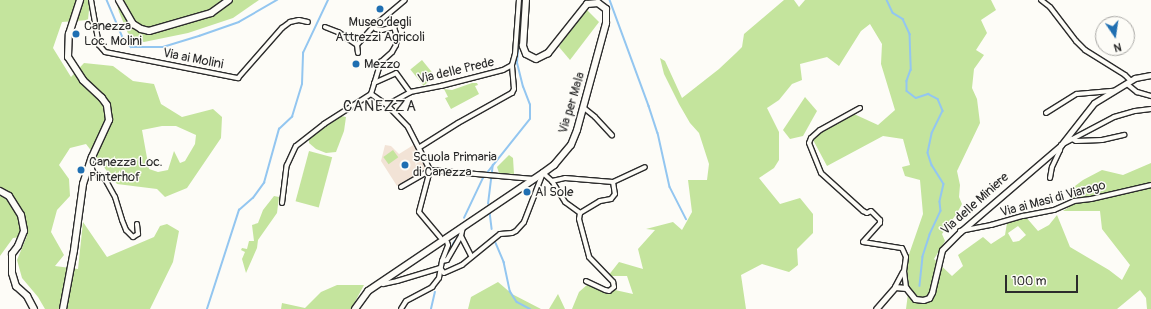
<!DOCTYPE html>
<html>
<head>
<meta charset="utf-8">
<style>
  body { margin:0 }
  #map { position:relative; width:1151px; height:309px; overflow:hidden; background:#fdfcf7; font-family:Pangolin,sans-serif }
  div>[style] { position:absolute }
  .built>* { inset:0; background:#f2e3d6 }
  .green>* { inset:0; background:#c4e49d; transform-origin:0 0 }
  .stream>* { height:1.5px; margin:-0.75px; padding:0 0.75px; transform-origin:0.75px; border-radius:0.75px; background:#93c6f0 }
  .roads { filter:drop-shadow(1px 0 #2b2b2b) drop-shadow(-1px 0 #2b2b2b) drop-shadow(0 1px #2b2b2b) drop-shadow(0 -1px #2b2b2b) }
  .minor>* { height:4px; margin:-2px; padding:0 2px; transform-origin:2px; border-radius:2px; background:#fdfcf7 }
  .tertiary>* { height:5px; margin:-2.5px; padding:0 2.5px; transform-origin:2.5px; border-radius:2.5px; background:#fdfcf7 }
  .secondary>* { height:6px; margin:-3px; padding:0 3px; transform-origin:3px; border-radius:3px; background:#fdfcf7 }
  .dots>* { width:11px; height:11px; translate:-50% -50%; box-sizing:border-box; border:2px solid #fdfcf7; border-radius:50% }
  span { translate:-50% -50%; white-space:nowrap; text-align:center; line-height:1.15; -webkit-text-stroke:3px #fdfcf7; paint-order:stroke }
  .poi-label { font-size:13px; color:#2b2b2b }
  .left { translate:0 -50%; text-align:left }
  .street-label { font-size:13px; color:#2b2b2b }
  .quarter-label { font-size:15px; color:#2b2b2b; letter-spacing:1px }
  .north { position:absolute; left:1095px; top:16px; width:40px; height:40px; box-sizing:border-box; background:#fdfcf7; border:1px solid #a9a8a5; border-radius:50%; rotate:167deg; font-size:11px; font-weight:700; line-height:16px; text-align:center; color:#2b2b2b }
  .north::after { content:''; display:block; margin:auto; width:14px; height:18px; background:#1f6fb2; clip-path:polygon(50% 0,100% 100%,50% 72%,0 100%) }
  .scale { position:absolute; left:1005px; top:275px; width:73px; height:18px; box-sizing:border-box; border:2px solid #2b2b2b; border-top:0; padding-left:5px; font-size:12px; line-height:14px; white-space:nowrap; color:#2b2b2b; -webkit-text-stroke:3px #fdfcf7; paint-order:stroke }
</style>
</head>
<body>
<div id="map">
  <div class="built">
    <i style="clip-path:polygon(415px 144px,428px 168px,397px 186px,381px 161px,385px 145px,391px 146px,399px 154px)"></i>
  </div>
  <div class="green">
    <i style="clip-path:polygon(evenodd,0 0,90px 0,88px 20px,62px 22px,53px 48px,71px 77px,84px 63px,113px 66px,133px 81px,154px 84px,161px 104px,182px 117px,213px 109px,222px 117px,221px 138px,187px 188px,165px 197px,157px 189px,117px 184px,86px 144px,70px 148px,59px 165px,69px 179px,70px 196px,57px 210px,51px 232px,64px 255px,55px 266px,78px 269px,83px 222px,107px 257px,154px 237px,160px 226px,167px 224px,179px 231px,173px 262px,150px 309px,45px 309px,38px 297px,22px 278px,17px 260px,27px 236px,13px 238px,0 256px,0 0,162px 126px,176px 126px,196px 135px,195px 144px,185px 161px,180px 163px,174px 151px,168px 170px,158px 172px,149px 169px,142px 130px,162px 126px)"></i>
    <i style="clip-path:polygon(116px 0,259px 0,233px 18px,188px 33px,144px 42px,130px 38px,119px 12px)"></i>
    <i style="clip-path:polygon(evenodd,784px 0,794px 0,799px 7px,805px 0,991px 0,996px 10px,981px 20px,987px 33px,976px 50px,984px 55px,974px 69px,972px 88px,977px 99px,980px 123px,957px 171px,960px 185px,959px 197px,962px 204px,957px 213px,942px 234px,945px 241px,934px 259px,952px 276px,963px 266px,958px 255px,983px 237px,991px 244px,1005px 235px,1007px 223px,1025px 216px,1038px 231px,1049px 225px,1057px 215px,1070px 247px,1109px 270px,1122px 280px,1130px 265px,1102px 229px,1100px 211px,1063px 211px,1075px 203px,1067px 192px,1083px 180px,1102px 170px,1123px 175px,1151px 163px,1151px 309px,1147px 309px,1146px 298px,1140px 290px,1117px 309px,906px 309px,909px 286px,906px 263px,923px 214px,920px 180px,905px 176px,902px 167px,910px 165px,903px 139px,883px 136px,827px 166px,812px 138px,854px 114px,878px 125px,895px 110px,881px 64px,882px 44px,870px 24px,861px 31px,839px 66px,827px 57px,800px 64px,802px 80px,792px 84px,779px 100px,767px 108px,779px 132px,779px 160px,774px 168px,759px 178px,780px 204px,800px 198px,813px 214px,813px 233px,797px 249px,798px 265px,789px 272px,762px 264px,741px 275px,746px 309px,572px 309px,579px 292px,588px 284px,633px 294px,627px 276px,608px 276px,619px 262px,643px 269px,638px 249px,655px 230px,646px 229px,673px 222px,682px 230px,692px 212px,688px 180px,707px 180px,709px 164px,699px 133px,690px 123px,679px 104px,664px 74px,660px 58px,665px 61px,682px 98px,719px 69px,736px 53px,742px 47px,744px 34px,784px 0,1018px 226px,1026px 235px,1019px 241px,1013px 242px,1008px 233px,1018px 226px)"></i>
    <i style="clip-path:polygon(586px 9px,599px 22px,570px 60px,559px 47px,573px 25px)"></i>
    <i style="left:422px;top:60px;width:21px;height:15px;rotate:51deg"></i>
    <i style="clip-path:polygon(472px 83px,477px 83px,478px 85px,475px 86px,479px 94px,451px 109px,445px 98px,448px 97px,444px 89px,452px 90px)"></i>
    <i style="clip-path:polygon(805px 97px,817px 111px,803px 136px,790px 139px,783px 130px)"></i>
    <i style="clip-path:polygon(341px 116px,346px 117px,344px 131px,336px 152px,326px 153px,316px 149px,309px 143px,309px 139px)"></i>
    <i style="left:393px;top:150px;width:9px;height:12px;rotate:54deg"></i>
    <i style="left:309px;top:151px;width:24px;height:52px;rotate:15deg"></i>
    <i style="clip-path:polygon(509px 155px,513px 158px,514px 174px,499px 173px,497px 167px)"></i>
    <i style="clip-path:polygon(274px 196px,279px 197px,277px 213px,258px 240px,257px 248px,246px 273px,242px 259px,245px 252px,241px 250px,242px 248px,247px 249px,249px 241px,254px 241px,252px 225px,258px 223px,263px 210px)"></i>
    <i style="clip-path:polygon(498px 282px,512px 294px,541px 309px,468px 309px,471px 297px)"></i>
    <i style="clip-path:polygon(337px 285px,364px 285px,351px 309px,281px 309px,282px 303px,305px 308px,321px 292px)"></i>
    <i style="clip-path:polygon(558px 294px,565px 309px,549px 309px)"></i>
  </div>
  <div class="stream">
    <i style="left:107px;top:0;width:43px;rotate:67deg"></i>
    <i style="left:124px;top:40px;width:10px;rotate:45deg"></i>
    <i style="left:131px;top:47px;width:32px"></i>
    <i style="left:163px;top:47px;width:38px;rotate:-17deg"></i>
    <i style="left:199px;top:36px;width:42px;rotate:-19.3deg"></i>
    <i style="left:239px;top:22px;width:44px;rotate:-30.1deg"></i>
    <i style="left:610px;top:0;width:113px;rotate:69.8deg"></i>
    <i style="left:649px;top:106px;width:28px;rotate:72deg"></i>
    <i style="left:658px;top:133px;width:55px;rotate:77.5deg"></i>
    <i style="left:670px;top:187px;width:36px;rotate:63deg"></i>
    <i style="left:887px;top:0;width:14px;rotate:65deg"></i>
    <i style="left:893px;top:13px;width:12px;rotate:31deg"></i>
    <i style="left:903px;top:19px;width:17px;rotate:65deg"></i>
    <i style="left:910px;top:34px;width:36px;rotate:88deg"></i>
    <i style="left:911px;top:70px;width:12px;rotate:110deg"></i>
    <i style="left:907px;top:81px;width:10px;rotate:90deg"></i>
    <i style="left:907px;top:91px;width:11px;rotate:38deg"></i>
    <i style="left:916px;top:98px;width:13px;rotate:-18deg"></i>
    <i style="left:928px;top:94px;width:11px;rotate:27deg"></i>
    <i style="left:938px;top:99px;width:13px;rotate:67deg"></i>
    <i style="left:943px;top:111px;width:25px;rotate:116deg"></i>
    <i style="left:932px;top:134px;width:19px;rotate:102deg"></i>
    <i style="left:928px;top:153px;width:13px;rotate:72deg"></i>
    <i style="left:932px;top:165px;width:22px;rotate:58deg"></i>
    <i style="left:944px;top:184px;width:18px;rotate:103deg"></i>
    <i style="left:940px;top:202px;width:9px;rotate:84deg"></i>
    <i style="left:941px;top:211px;width:26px;rotate:115deg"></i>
    <i style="left:930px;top:235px;width:23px;rotate:108deg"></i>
    <i style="left:923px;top:257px;width:29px;rotate:96deg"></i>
    <i style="left:488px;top:204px;width:39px;rotate:-83deg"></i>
    <i style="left:490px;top:212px;width:17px;rotate:83deg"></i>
    <i style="left:464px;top:218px;width:44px;rotate:-64.6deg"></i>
    <i style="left:483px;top:178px;width:75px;rotate:-51.5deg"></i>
    <i style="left:530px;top:119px;width:14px;rotate:-90deg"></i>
    <i style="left:530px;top:105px;width:19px;rotate:-111deg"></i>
    <i style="left:523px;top:87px;width:25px;rotate:-104deg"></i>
    <i style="left:517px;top:63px;width:63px;rotate:-85.5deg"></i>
    <i style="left:496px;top:243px;width:21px;rotate:67deg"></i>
    <i style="left:504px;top:262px;width:30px;rotate:78deg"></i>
    <i style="left:510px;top:291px;width:13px;rotate:58deg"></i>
    <i style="left:517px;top:302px;width:15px;rotate:28deg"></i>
    <i style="left:447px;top:256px;width:16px;rotate:-63deg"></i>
    <i style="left:207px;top:309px;width:104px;rotate:-72.1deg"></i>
    <i style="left:239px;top:210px;width:18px;rotate:-41deg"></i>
    <i style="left:253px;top:198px;width:19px;rotate:-54deg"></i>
    <i style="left:264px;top:183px;width:56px;rotate:-74.5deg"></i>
    <i style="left:279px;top:129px;width:18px;rotate:-43deg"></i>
    <i style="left:292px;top:117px;width:34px;rotate:-73deg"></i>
    <i style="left:302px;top:84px;width:31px;rotate:-88deg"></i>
    <i style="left:303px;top:53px;width:59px;rotate:-64.7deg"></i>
    <i style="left:431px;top:309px;width:17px;rotate:-77deg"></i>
  </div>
  <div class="roads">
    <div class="minor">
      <i style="left:91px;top:0;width:46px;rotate:79.9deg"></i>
      <i style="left:99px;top:45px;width:9px;rotate:49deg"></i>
      <i style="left:105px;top:52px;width:136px;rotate:11.1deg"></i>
      <i style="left:238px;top:78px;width:67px;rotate:-48.7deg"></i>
      <i style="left:282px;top:28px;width:10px;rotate:-37deg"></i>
      <i style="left:290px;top:22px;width:9px;rotate:-13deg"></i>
      <i style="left:299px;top:20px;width:9px;rotate:13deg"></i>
      <i style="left:1041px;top:0;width:11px;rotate:38deg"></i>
      <i style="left:1050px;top:7px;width:43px;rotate:52.6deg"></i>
      <i style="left:1076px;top:41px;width:13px;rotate:45deg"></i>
      <i style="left:1085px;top:50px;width:47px;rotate:32deg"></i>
      <i style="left:1125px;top:75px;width:8px;rotate:45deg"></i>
      <i style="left:325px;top:27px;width:14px;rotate:21deg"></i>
      <i style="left:338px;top:32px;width:23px;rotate:34deg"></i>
      <i style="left:358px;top:53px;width:8px;rotate:-97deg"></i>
      <i style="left:357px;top:45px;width:25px;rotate:-48deg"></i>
      <i style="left:374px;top:26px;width:40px;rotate:-40deg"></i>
      <i style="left:374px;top:83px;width:24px;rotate:-24deg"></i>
      <i style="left:396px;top:73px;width:24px;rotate:54deg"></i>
      <i style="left:1127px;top:84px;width:13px;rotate:39deg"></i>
      <i style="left:1137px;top:92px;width:15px;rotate:16deg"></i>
      <i style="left:371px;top:94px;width:19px;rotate:35deg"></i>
      <i style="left:387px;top:105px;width:30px;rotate:46deg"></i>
      <i style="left:408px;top:127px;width:48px;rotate:62.9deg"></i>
      <i style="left:430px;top:170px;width:104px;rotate:4.9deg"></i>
      <i style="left:371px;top:94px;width:34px;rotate:-73deg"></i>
      <i style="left:381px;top:62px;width:15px;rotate:-42deg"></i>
      <i style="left:392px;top:52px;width:8px;rotate:-60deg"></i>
      <i style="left:396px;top:45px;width:8px;rotate:-83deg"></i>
      <i style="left:397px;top:37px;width:10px;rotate:-107deg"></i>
      <i style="left:394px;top:27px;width:12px;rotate:166deg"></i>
      <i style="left:382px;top:30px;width:6px;rotate:-171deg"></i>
      <i style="left:376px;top:29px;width:4px;rotate:-124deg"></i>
      <i style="left:387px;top:105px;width:26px;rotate:-29deg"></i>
      <i style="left:410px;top:92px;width:32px;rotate:-11deg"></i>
      <i style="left:441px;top:86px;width:64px;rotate:-14.5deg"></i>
      <i style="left:503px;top:70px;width:10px;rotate:-29deg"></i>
      <i style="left:512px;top:65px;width:11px;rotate:-75deg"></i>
      <i style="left:515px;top:54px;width:54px;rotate:-85.8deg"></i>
      <i style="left:584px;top:108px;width:14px;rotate:39deg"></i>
      <i style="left:595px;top:117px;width:25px;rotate:47deg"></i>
      <i style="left:860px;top:108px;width:46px;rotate:151.2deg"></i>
      <i style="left:820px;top:130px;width:12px;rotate:138deg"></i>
      <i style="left:811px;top:138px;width:5px;rotate:112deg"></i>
      <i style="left:809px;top:143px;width:32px;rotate:68deg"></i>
      <i style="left:821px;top:173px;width:57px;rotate:42.1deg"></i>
      <i style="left:863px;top:211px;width:4px;rotate:27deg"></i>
      <i style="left:867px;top:213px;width:4px;rotate:-27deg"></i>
      <i style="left:871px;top:211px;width:13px;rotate:45deg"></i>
      <i style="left:880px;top:220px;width:3px;rotate:90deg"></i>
      <i style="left:880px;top:223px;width:25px;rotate:132deg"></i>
      <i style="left:863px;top:242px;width:39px;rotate:9deg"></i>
      <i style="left:902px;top:248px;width:10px;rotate:66deg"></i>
      <i style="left:906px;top:257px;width:14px;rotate:98deg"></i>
      <i style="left:904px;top:271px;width:17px;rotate:83deg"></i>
      <i style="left:1046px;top:113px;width:36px;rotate:-32deg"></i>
      <i style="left:1077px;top:94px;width:37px;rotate:-5deg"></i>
      <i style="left:1072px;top:139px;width:4px;rotate:27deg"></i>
      <i style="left:1076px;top:141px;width:26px;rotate:-2deg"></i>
      <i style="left:1102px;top:140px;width:23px;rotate:-13deg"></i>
      <i style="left:420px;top:147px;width:45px;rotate:-32.3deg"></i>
      <i style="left:458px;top:123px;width:62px;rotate:-29.1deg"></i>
      <i style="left:512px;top:93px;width:4px;rotate:-63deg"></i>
      <i style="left:514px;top:89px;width:24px;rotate:-95deg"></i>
      <i style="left:91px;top:165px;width:7px;rotate:74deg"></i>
      <i style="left:93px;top:172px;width:14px;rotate:30deg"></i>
      <i style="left:105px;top:179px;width:21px;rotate:61deg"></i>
      <i style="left:115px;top:197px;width:24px;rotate:73deg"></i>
      <i style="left:122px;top:220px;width:11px;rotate:68deg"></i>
      <i style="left:126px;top:230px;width:10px;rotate:45deg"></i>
      <i style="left:133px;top:237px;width:6px;rotate:-31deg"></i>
      <i style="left:138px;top:234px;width:10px;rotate:-96deg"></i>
      <i style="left:430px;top:170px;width:43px;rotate:104.7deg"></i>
      <i style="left:419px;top:212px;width:33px;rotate:50deg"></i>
      <i style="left:1050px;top:178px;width:11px;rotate:-80deg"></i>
      <i style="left:1052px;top:167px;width:19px;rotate:-65deg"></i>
      <i style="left:1060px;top:150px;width:5px;rotate:-79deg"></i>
      <i style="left:1061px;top:145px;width:60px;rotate:-27.8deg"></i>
      <i style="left:1114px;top:117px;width:22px;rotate:-16deg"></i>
      <i style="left:1135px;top:111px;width:16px;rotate:-7deg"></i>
      <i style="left:552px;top:181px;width:25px;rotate:58deg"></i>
      <i style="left:565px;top:202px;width:19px;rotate:36deg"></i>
      <i style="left:580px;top:213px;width:6px;rotate:99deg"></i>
      <i style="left:579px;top:219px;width:39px;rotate:75deg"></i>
      <i style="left:589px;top:257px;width:35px;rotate:46deg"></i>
      <i style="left:613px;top:282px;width:5px;rotate:79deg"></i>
      <i style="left:614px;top:287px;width:6px;rotate:141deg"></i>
      <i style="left:609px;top:291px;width:4px;rotate:-166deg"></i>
      <i style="left:605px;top:290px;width:21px;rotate:-155deg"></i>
      <i style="left:613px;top:182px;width:35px;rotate:-25deg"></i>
      <i style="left:401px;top:187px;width:34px;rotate:-30deg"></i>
      <i style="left:282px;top:203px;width:38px;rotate:-83deg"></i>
      <i style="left:287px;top:165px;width:21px;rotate:-65deg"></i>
      <i style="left:296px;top:146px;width:36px;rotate:-38deg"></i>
      <i style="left:324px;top:124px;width:56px;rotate:-32.6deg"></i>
      <i style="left:463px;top:227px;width:9px;rotate:103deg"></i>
      <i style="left:461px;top:236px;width:22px;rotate:63deg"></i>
      <i style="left:960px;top:231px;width:32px;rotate:-11deg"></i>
      <i style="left:991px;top:225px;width:33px;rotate:-16deg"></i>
      <i style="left:1023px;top:216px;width:32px;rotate:-11deg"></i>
      <i style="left:1054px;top:210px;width:22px;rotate:-24deg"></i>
      <i style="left:1074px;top:201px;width:17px;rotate:-7deg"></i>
      <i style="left:1091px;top:199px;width:62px;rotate:-13.1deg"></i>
      <i style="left:442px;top:261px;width:17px;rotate:-69deg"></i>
      <i style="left:448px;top:245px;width:3px;rotate:-108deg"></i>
      <i style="left:440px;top:268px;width:6px;rotate:51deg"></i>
      <i style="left:444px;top:273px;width:20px;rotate:-24deg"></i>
      <i style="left:462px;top:265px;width:49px;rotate:-39.2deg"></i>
      <i style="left:500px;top:234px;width:12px;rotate:-5deg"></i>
      <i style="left:512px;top:233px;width:4px;rotate:-27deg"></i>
      <i style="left:516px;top:231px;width:12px;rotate:-48deg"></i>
      <i style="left:524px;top:222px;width:53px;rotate:-68.8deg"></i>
      <i style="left:543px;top:173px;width:12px;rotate:42deg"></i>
      <i style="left:552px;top:181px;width:13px;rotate:-13deg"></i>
      <i style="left:565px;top:178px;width:48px;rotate:4.8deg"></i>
      <i style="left:613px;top:182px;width:12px;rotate:81deg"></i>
      <i style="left:615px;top:194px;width:6px;rotate:129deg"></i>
      <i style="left:611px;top:199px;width:11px;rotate:170deg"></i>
      <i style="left:600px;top:201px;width:23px;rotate:149deg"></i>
      <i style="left:381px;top:282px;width:3px;rotate:45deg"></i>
      <i style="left:383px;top:284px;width:14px;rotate:-12deg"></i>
      <i style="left:397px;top:281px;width:45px;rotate:-16.8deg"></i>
      <i style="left:895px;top:287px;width:17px;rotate:-62deg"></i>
      <i style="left:401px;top:309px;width:9px;rotate:-58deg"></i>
      <i style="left:406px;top:301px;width:30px;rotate:-28deg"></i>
      <i style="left:432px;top:287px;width:11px;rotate:-52deg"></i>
      <i style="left:439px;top:278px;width:17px;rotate:-80deg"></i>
      <i style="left:442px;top:261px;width:5px;rotate:-11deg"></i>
      <i style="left:447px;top:260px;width:28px;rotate:-60deg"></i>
    </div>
    <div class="tertiary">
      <i style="left:876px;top:309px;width:29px;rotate:-49deg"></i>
      <i style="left:895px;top:287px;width:11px;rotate:5deg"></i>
      <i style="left:906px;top:288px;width:14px;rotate:51deg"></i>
      <i style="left:915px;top:299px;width:8px;rotate:7deg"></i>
      <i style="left:923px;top:300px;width:6px;rotate:-18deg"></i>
      <i style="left:929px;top:298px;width:7px;rotate:-63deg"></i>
      <i style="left:932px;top:292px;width:43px;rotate:-76.6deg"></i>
      <i style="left:942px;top:250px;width:25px;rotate:-45deg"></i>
      <i style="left:960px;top:232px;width:133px;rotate:-40.7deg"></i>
      <i style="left:1061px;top:145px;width:53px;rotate:-51.8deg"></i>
      <i style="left:1094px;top:103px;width:48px;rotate:-31.4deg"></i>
      <i style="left:1135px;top:78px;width:16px;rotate:-11deg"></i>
    </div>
    <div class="secondary">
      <i style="left:119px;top:0;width:28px;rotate:60deg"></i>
      <i style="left:133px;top:24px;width:9px;rotate:32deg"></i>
      <i style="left:141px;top:29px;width:8px;rotate:14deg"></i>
      <i style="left:149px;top:31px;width:65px;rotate:-16.2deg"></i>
      <i style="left:211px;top:13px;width:22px;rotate:-36deg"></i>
      <i style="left:0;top:191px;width:10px;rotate:29deg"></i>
      <i style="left:9px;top:196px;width:22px;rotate:58deg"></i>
      <i style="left:21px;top:215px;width:16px;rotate:79deg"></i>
      <i style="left:24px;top:231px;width:16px;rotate:112deg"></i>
      <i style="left:18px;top:246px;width:10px;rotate:127deg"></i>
      <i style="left:12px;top:254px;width:19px;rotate:90deg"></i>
      <i style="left:12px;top:273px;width:14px;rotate:73deg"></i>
      <i style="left:16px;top:286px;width:15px;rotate:42deg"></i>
      <i style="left:27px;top:296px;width:15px;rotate:62deg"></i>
      <i style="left:63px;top:309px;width:60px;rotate:-79.4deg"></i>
      <i style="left:74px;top:250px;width:67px;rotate:-82.2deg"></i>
      <i style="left:83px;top:184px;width:28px;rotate:-72deg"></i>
      <i style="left:92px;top:157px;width:41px;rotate:-65.3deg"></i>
      <i style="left:109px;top:120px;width:15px;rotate:-98deg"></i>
      <i style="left:107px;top:105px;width:9px;rotate:-126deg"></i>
      <i style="left:102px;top:98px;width:26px;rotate:-137deg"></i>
      <i style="left:83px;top:80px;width:27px;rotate:-123deg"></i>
      <i style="left:68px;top:57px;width:23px;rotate:-88deg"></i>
      <i style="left:69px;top:34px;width:36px;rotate:-72deg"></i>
      <i style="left:355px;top:309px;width:22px;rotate:-54deg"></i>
      <i style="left:368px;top:291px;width:211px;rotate:-34deg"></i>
      <i style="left:543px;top:173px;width:14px;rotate:-36deg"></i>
      <i style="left:554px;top:165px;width:26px;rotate:-50deg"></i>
      <i style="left:571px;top:145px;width:16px;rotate:-68deg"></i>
      <i style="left:577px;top:130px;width:111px;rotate:-74.8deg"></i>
      <i style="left:606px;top:23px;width:14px;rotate:-90deg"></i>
      <i style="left:606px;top:9px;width:10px;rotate:-143deg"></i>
      <i style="left:598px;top:3px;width:11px;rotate:175deg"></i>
      <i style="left:587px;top:4px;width:63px;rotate:128.5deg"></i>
      <i style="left:548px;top:53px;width:13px;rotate:153deg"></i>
      <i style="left:536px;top:59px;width:11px;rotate:-153deg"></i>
      <i style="left:526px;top:54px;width:9px;rotate:-111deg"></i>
      <i style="left:523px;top:46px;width:46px;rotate:-86.3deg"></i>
    </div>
  </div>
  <div class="dots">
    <i style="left:380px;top:9px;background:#1f6fb2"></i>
    <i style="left:76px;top:34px;background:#1f6fb2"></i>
    <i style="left:356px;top:64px;background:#1f6fb2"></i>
    <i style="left:405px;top:165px;background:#1f6fb2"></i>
    <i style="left:81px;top:170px;background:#1f6fb2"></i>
    <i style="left:527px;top:192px;background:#1f6fb2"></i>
  </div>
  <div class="poi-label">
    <span style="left:380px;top:30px">Museo degli<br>Attrezzi Agricoli</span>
    <span class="left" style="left:84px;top:34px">Canezza<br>Loc. Molini</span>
    <span class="left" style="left:364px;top:64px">Mezzo</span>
    <span class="left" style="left:413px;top:165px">Scuola Primaria<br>di Canezza</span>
    <span class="left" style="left:89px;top:170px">Canezza Loc.<br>Pinterhof</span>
    <span class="left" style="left:535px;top:192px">Al Sole</span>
  </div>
  <div class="street-label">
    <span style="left:193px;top:59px;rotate:11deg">Via ai Molini</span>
    <span style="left:456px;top:71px;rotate:-13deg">Via delle Prede</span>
    <span style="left:572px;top:103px;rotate:-73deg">Via per Mala</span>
    <span style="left:1053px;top:199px;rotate:-15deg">Via ai Masi di Viarago</span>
    <span style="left:975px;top:204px;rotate:-42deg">Via delle Miniere</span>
  </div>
  <div class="quarter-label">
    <span style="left:380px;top:107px">CANEZZA</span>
  </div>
  <div class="north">N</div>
  <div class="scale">100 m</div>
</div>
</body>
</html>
